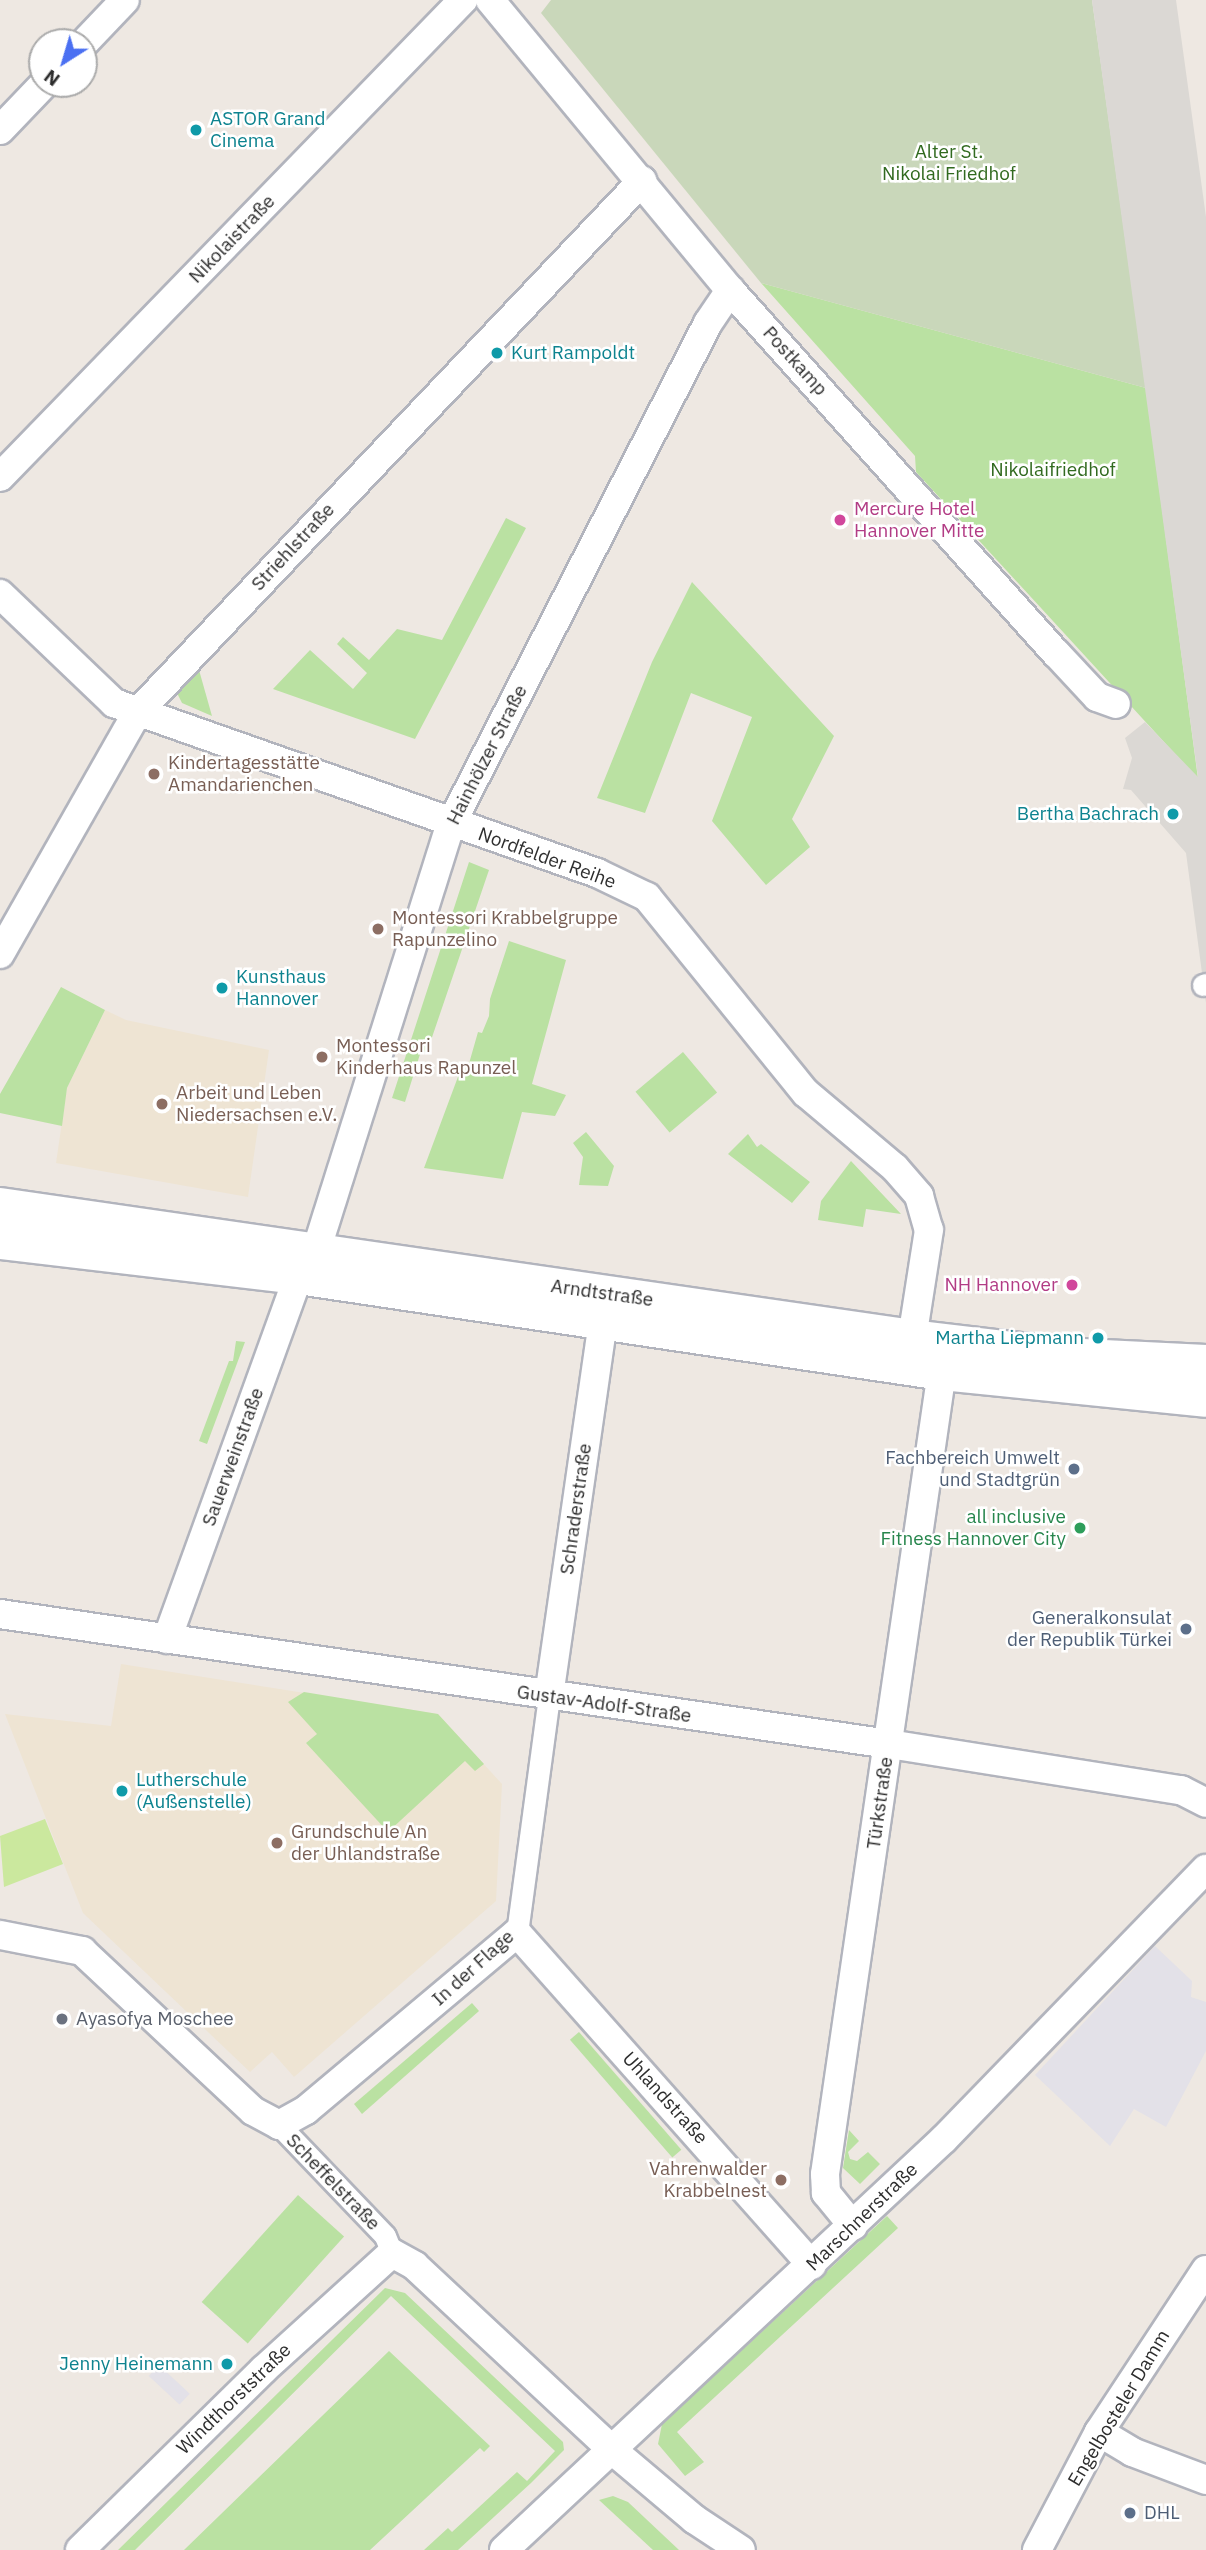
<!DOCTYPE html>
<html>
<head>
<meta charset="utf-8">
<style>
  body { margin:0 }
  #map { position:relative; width:1206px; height:2550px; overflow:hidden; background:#eee8e2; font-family:"IBM Plex Sans",sans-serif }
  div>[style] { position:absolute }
  .industrial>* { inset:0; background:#e3e1e8; transform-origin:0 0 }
  .education>* { inset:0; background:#eee4d3 }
  .green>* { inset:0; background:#bae1a2; transform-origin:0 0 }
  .cemetery>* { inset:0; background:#c9d7ba }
  .pitch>* { inset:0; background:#cbe89e }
  .plaza>* { inset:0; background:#dbd8d4 }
  .roads { filter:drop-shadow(2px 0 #b2b4bd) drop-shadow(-2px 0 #b2b4bd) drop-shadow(0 2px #b2b4bd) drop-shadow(0 -2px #b2b4bd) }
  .pedestrian>* { height:21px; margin:-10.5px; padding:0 10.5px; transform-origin:10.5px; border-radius:10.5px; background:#fff }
  .minor>* { height:28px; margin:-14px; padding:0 14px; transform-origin:14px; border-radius:14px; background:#fff }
  .secondary>* { height:38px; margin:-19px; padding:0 19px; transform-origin:19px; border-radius:19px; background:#fff }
  .dots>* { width:19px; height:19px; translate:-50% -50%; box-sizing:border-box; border:4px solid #fff; border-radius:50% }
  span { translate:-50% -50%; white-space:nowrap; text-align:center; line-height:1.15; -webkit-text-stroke:5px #fff; paint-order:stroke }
  .culture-label { font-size:19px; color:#0d838f }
  .left { translate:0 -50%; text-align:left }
  .right { translate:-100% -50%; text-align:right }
  .park-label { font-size:19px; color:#316a1f }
  .street-label { font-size:19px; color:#2e2e2e }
  .hotel-label { font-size:19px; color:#b23c85 }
  .education-label { font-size:19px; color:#785e54 }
  .service-label { font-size:19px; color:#4e5e75 }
  .leisure-label { font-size:19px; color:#27864d }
  .worship-label { font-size:19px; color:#5b616d }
  .north { position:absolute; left:28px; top:28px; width:70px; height:70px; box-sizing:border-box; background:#fff; border:2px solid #ababab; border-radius:50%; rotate:217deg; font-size:19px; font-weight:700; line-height:28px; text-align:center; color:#2e2e2e }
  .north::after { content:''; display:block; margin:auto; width:24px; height:32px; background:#4b70f2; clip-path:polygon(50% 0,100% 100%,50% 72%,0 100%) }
</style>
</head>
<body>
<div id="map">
  <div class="industrial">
    <i style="clip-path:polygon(1155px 1946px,1192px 1981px,1191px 1997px,1206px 2002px,1206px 2051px,1166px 2127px,1134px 2109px,1110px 2146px,1035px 2075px)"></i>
    <i style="left:159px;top:2365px;width:42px;height:15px;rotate:43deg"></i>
  </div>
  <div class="education">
    <i style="clip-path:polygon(105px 1010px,126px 1020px,269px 1050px,248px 1197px,56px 1163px,67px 1088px)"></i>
    <i style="clip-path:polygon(121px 1664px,438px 1714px,502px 1784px,496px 1901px,294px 2077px,272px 2052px,250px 2072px,83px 1913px,5px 1714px,111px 1726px)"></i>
  </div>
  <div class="green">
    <i style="clip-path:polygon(761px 283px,1146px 388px,1198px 779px,916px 472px,915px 456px)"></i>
    <i style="clip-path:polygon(506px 518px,526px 528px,415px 739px,273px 689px,310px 650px,353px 689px,367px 673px,337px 644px,343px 637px,369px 660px,397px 629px,442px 640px)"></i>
    <i style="clip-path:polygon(692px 582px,834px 736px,792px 819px,810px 847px,766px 885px,712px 821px,752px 717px,691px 693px,645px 813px,597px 798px,652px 662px)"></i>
    <i style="clip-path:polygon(199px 670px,212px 716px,182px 703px,177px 693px)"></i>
    <i style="clip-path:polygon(469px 862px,489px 870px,427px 1052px,421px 1051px,405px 1102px,392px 1098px)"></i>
    <i style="clip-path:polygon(509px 941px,566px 960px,532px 1084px,566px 1095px,555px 1116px,522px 1112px,503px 1179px,424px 1168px,462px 1066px,468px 1067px,478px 1032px,482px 1033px,489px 1016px,490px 999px)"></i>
    <i style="clip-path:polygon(61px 987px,105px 1010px,67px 1088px,62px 1126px,0 1113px,0 1094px)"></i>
    <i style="left:683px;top:1052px;width:53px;height:62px;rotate:50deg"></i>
    <i style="clip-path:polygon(586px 1132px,614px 1166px,608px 1186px,579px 1185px,583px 1157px,573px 1143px)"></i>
    <i style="clip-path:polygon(748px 1134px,757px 1147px,761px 1144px,810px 1182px,792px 1203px,728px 1154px)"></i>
    <i style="clip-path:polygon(851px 1161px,901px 1214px,866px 1209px,863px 1227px,818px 1220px,821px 1201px)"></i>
    <i style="clip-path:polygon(236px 1341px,245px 1342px,207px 1444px,199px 1441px,229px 1361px,233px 1361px)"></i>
    <i style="clip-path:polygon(304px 1692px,438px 1714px,484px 1764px,475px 1771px,465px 1761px,388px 1832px,306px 1743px,317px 1734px,288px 1702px)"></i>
    <i style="clip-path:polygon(472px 2003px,479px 2011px,362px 2114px,354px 2104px)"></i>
    <i style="left:579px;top:2032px;width:156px;height:12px;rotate:49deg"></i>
    <i style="clip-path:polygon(849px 2130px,859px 2141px,848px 2152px,850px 2159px,857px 2161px,868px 2152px,880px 2164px,860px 2184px,843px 2168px)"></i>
    <i style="left:298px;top:2195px;width:62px;height:144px;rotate:42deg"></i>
    <i style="clip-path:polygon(887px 2216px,898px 2228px,677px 2432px,704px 2462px,685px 2476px,658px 2444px,662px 2424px)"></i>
    <i style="clip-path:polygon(385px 2288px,405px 2293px,563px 2442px,564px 2450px,531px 2483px,458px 2550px,424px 2550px,448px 2528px,452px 2532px,517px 2472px,527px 2481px,555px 2451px,391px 2296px,135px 2550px,118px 2550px)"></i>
    <i style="clip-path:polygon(389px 2351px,490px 2446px,484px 2452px,480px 2448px,370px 2550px,184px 2550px)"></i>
    <i style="clip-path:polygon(613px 2496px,628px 2502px,679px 2550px,653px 2550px,599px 2500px)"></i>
  </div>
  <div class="cemetery">
    <i style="clip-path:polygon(551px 0,1092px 0,1146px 388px,761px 283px,541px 13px)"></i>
  </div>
  <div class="pitch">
    <i style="clip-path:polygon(45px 1819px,63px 1864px,4px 1887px,0 1836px)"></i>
  </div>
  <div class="plaza">
    <i style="clip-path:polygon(1092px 0,1176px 0,1206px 217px,1206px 1003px,1186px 853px,1131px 790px,1123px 789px,1132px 758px,1125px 738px,1145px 722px,1198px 777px)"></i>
  </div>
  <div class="roads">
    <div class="pedestrian">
      <i style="left:1203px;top:985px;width:3px;rotate:-18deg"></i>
      <i style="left:517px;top:1933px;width:239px;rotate:-82.3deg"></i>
      <i style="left:279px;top:2125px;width:153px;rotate:46.3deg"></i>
      <i style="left:385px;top:2236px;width:18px;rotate:68deg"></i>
    </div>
    <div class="minor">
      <i style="left:490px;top:0;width:376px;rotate:50.4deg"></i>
      <i style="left:730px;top:290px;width:488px;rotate:48.1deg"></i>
      <i style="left:1056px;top:653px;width:60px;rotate:47deg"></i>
      <i style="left:1097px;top:697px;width:20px;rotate:20deg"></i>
      <i style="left:84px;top:43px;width:59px;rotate:-46.4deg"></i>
      <i style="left:0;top:130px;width:64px;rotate:-46.3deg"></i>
      <i style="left:0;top:477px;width:665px;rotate:-45.85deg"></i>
      <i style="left:0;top:594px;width:158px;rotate:43.7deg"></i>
      <i style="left:114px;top:703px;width:512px;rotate:19.39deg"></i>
      <i style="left:597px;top:873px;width:55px;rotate:25.6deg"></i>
      <i style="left:647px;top:897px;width:252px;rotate:51deg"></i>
      <i style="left:806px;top:1093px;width:116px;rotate:40.1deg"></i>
      <i style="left:895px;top:1168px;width:37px;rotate:49deg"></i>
      <i style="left:919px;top:1196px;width:35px;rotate:74deg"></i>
      <i style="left:929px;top:1230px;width:110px;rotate:98.9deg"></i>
      <i style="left:0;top:954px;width:277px;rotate:-60.4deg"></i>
      <i style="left:137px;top:713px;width:734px;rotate:-46.49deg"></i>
      <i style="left:316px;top:1251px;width:448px;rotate:-72.5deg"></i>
      <i style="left:451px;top:824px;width:563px;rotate:-62.84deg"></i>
      <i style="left:708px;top:323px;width:40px;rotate:-56deg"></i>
      <i style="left:0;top:1614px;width:898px;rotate:8.32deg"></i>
      <i style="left:889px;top:1744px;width:296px;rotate:9deg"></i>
      <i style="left:1181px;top:1790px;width:28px;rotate:27deg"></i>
      <i style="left:167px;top:1639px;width:387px;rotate:-70.1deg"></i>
      <i style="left:549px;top:1696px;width:378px;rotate:-81.8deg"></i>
      <i style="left:0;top:1935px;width:84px;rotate:11deg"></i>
      <i style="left:82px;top:1951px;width:234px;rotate:43.1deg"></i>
      <i style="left:253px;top:2111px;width:30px;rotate:28deg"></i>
      <i style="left:279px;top:2125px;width:31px;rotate:-29deg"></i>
      <i style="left:306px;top:2110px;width:275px;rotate:-40deg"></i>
      <i style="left:517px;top:1933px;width:444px;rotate:48.4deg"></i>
      <i style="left:853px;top:2226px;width:43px;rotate:-129.3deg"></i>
      <i style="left:826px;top:2193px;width:19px;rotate:-93deg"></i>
      <i style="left:825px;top:2174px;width:811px;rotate:-81.71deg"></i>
      <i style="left:1099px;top:2432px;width:39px;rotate:31deg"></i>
      <i style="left:1132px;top:2452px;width:79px;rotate:20.7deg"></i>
      <i style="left:80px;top:2550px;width:257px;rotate:-44.5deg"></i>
      <i style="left:263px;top:2370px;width:174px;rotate:-42.2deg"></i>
      <i style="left:392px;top:2253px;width:26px;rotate:29deg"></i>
      <i style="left:415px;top:2266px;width:268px;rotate:43deg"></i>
      <i style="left:611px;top:2449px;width:109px;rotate:40.1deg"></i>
      <i style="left:694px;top:2519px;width:56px;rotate:33.4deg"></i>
      <i style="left:504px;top:2550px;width:602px;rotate:-43.05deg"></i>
      <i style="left:944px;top:2139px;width:376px;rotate:-45.9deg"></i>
      <i style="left:1037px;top:2550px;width:133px;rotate:-62.3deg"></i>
      <i style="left:1099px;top:2432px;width:194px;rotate:-56.6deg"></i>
    </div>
    <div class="secondary">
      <i style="left:0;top:1207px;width:922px;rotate:8.24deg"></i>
      <i style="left:912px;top:1339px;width:151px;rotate:6.8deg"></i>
      <i style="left:1062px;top:1357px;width:144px;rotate:2.8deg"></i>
      <i style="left:0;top:1240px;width:301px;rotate:6.7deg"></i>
      <i style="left:299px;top:1275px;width:650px;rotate:8.49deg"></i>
      <i style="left:942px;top:1371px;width:265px;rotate:5.8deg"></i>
    </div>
  </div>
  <div class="dots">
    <i style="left:196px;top:130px;background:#0f9aa8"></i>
    <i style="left:497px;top:353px;background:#0f9aa8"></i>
    <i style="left:840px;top:520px;background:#d1479c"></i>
    <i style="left:154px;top:774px;background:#8d6e63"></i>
    <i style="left:1173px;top:814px;background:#0f9aa8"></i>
    <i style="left:378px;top:929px;background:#8d6e63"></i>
    <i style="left:222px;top:988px;background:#0f9aa8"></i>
    <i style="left:322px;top:1057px;background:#8d6e63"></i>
    <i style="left:162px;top:1104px;background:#8d6e63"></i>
    <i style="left:1072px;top:1285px;background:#d1479c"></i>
    <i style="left:1098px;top:1338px;background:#0f9aa8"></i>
    <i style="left:1074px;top:1469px;background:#5c6f8a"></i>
    <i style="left:1080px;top:1528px;background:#2e9e5b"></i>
    <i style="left:1186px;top:1629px;background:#5c6f8a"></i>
    <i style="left:122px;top:1791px;background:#0f9aa8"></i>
    <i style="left:277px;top:1843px;background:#8d6e63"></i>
    <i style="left:62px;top:2019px;background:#6b7280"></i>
    <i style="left:781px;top:2180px;background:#8d6e63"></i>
    <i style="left:227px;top:2364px;background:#0f9aa8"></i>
    <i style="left:1130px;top:2513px;background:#5c6f8a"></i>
  </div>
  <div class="culture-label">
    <span class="left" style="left:210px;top:130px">ASTOR Grand<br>Cinema</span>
    <span class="left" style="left:511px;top:353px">Kurt Rampoldt</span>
    <span class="right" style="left:1159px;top:814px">Bertha Bachrach</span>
    <span class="left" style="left:236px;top:988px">Kunsthaus<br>Hannover</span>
    <span class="right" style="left:1084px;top:1338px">Martha Liepmann</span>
    <span class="left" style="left:136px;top:1791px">Lutherschule<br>(Außenstelle)</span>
    <span class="right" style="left:213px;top:2364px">Jenny Heinemann</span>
  </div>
  <div class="park-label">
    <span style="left:949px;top:163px">Alter St.<br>Nikolai Friedhof</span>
    <span style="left:1053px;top:470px">Nikolaifriedhof</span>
  </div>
  <div class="street-label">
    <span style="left:232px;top:239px;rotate:-46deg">Nikolaistraße</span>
    <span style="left:795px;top:361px;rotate:48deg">Postkamp</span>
    <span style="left:293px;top:547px;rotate:-47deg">Striehlstraße</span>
    <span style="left:487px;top:755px;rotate:-63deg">Hainhölzer Straße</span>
    <span style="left:547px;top:858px;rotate:20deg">Nordfelder Reihe</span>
    <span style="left:602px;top:1293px;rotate:8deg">Arndtstraße</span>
    <span style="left:233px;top:1457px;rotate:-70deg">Sauerweinstraße</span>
    <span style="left:576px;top:1509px;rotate:-82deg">Schraderstraße</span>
    <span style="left:604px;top:1704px;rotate:8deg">Gustav-Adolf-Straße</span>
    <span style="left:880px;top:1803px;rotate:-82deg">Türkstraße</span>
    <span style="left:473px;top:1968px;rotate:-42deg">In der Flage</span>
    <span style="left:665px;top:2098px;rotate:48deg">Uhlandstraße</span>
    <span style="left:333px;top:2182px;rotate:46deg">Scheffelstraße</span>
    <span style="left:862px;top:2217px;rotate:-44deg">Marschnerstraße</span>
    <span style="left:234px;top:2399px;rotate:-44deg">Windthorststraße</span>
    <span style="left:1119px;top:2408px;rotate:-59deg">Engelbosteler Damm</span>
  </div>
  <div class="hotel-label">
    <span class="left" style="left:854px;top:520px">Mercure Hotel<br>Hannover Mitte</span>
    <span class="right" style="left:1058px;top:1285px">NH Hannover</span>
  </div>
  <div class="education-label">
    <span class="left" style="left:168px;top:774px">Kindertagesstätte<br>Amandarienchen</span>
    <span class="left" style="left:392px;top:929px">Montessori Krabbelgruppe<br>Rapunzelino</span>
    <span class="left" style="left:336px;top:1057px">Montessori<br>Kinderhaus Rapunzel</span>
    <span class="left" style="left:176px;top:1104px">Arbeit und Leben<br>Niedersachsen e.V.</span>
    <span class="left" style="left:291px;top:1843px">Grundschule An<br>der Uhlandstraße</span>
    <span class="right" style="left:767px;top:2180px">Vahrenwalder<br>Krabbelnest</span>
  </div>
  <div class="service-label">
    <span class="right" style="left:1060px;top:1469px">Fachbereich Umwelt<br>und Stadtgrün</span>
    <span class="right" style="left:1172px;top:1629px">Generalkonsulat<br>der Republik Türkei</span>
    <span class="left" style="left:1144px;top:2513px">DHL</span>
  </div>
  <div class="leisure-label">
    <span class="right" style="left:1066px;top:1528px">all inclusive<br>Fitness Hannover City</span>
  </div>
  <div class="worship-label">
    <span class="left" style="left:76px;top:2019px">Ayasofya Moschee</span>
  </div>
  <div class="north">N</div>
</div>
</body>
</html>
